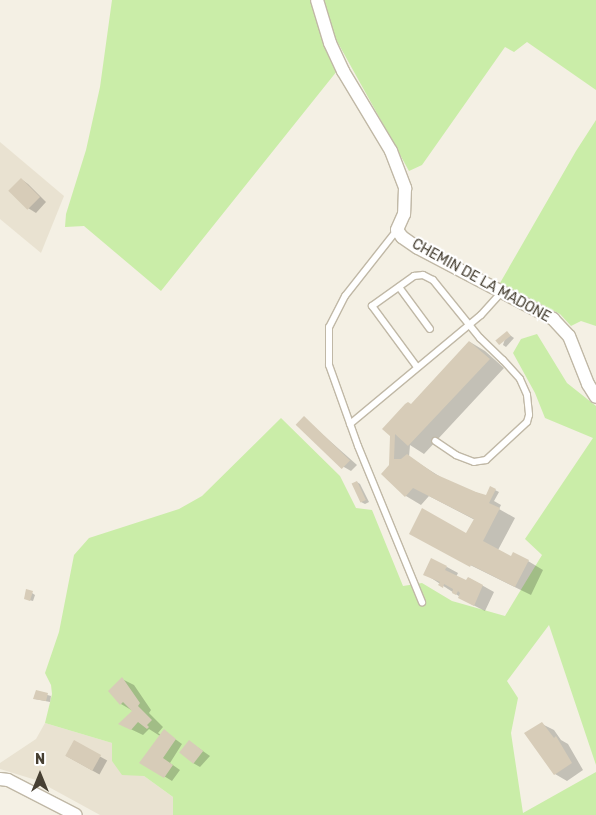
<!DOCTYPE html>
<html>
<head>
<meta charset="utf-8">
<style>
  body { margin:0 }
  #map { position:relative; width:596px; height:815px; overflow:hidden; background:#f4f0e4; font-family:Rubik,sans-serif }
  div>[style] { position:absolute }
  .residential>* { inset:0; background:#e9e2d1 }
  .green>* { inset:0; background:#caeda8 }
  .shadow>* { inset:0; background:#0003; transform-origin:0 0 }
  .building>* { inset:0; background:#d7ccb8; transform-origin:0 0 }
  .roads { filter:drop-shadow(1px 0 #c0b8a6) drop-shadow(-1px 0 #c0b8a6) drop-shadow(0 1px #c0b8a6) drop-shadow(0 -1px #c0b8a6) }
  .lane>* { height:6px; margin:-3px; padding:0 3px; transform-origin:3px; border-radius:3px; background:#fff }
  .street>* { height:12px; margin:-6px; padding:0 6px; transform-origin:6px; border-radius:6px; background:#fff }
  span { translate:-50% -50%; white-space:nowrap; text-align:center; line-height:1.15; -webkit-text-stroke:4.5px #fff; paint-order:stroke }
  .street-label { font-size:14px; color:#474033 }
  .north { position:absolute; left:15px; top:750px; width:50px; height:50px; -webkit-text-stroke:4px #fff; paint-order:stroke; rotate:0deg; font-size:14px; font-weight:700; line-height:20px; text-align:center; color:#474033 }
  .north::after { content:''; display:block; margin:auto; width:18px; height:22px; background:#474033; clip-path:polygon(50% 0,100% 100%,50% 72%,0 100%) }
</style>
</head>
<body>
<div id="map">
  <div class="residential">
    <i style="clip-path:polygon(0 142px,64px 196px,41px 253px,0 219px)"></i>
    <i style="clip-path:polygon(45px 723px,112px 743px,112px 761px,144px 776px,173px 797px,173px 815px,100px 815px,36px 780px,0 769px,0 763px,36px 739px)"></i>
  </div>
  <div class="green">
    <i style="clip-path:polygon(112px 0,311px 0,327px 53px,337px 71px,161px 291px,84px 226px,65px 227px,66px 214px,86px 150px,100px 87px)"></i>
    <i style="clip-path:polygon(324px 0,596px 0,596px 90px,527px 42px,514px 52px,505px 47px,422px 165px,409px 171px,333px 34px)"></i>
    <i style="clip-path:polygon(596px 120px,596px 326px,581px 321px,571px 326px,560px 314px,500px 283px,576px 151px)"></i>
    <i style="clip-path:polygon(537px 334px,567px 383px,596px 406px,596px 765px,549px 625px,507px 681px,518px 698px,511px 733px,523px 813px,596px 772px,596px 815px,173px 815px,173px 797px,144px 776px,122px 775px,112px 761px,112px 743px,45px 723px,52px 694px,51px 685px,45px 673px,59px 632px,74px 555px,89px 538px,179px 509px,202px 496px,281px 418px,340px 476px,356px 508px,372px 510px,403px 586px,422px 583px,452px 601px,505px 616px,542px 555px,525px 539px,593px 438px,545px 418px,535px 393px,513px 353px,521px 339px)"></i>
  </div>
  <div class="shadow">
    <i style="clip-path:polygon(21px 179px,28px 184px,46px 202px,36px 213px,28px 208px,10px 190px)"></i>
    <i style="clip-path:polygon(507px 333px,514px 338px,506px 347px,503px 345px)"></i>
    <i style="clip-path:polygon(470px 342px,485px 351px,504px 368px,424px 454px,410px 445px,409px 457px,450px 483px,486px 496px,491px 488px,499px 492px,494px 501px,501px 505px,499px 509px,515px 518px,498px 550px,511px 557px,528px 561px,543px 570px,531px 595px,456px 558px,475px 520px,429px 496px,421px 505px,406px 496px,382px 474px,391px 465px,391px 435px,412px 405px)"></i>
    <i style="clip-path:polygon(304px 418px,357px 465px,351px 471px,344px 467px)"></i>
    <i style="clip-path:polygon(357px 482px,360px 484px,369px 502px,365px 504px,361px 502px)"></i>
    <i style="clip-path:polygon(447px 567px,458px 573px,456px 577px,467px 582px,469px 578px,494px 592px,485px 611px,471px 604px,425px 574px)"></i>
    <i style="clip-path:polygon(32px 593px,35px 595px,33px 601px,29px 600px)"></i>
    <i style="clip-path:polygon(122px 679px,134px 685px,151px 710px,149px 713px,163px 727px,158px 733px,161px 735px,164px 731px,182px 744px,170px 763px,180px 770px,172px 781px,141px 762px,160px 736px,149px 729px,143px 735px,120px 724px,133px 711px,121px 704px)"></i>
    <i style="clip-path:polygon(37px 692px,51px 696px,50px 702px,35px 699px)"></i>
    <i style="clip-path:polygon(542px 724px,554px 730px,561px 740px,568px 744px,583px 770px,567px 781px,555px 774px,526px 734px)"></i>
    <i style="left:74px;top:742px;width:38px;height:16px;rotate:29deg"></i>
    <i style="clip-path:polygon(190px 742px,210px 756px,200px 767px,193px 763px)"></i>
  </div>
  <div class="building">
    <i style="left:21px;top:178px;width:27px;height:18px;rotate:45deg"></i>
    <i style="left:507px;top:331px;width:6px;height:15px;rotate:51deg"></i>
    <i style="clip-path:polygon(469px 341px,490px 359px,408px 446px,395px 434px,394px 459px,401px 459px,407px 454px,435px 474px,476px 492px,486px 495px,490px 486px,496px 489px,489px 503px,500px 508px,483px 541px,511px 556px,513px 552px,529px 560px,515px 587px,471px 565px,470px 567px,409px 534px,422px 508px,466px 533px,474px 519px,413px 488px,405px 497px,381px 474px,389px 465px,390px 436px,382px 429px,405px 404px,408px 402px,411px 404px)"></i>
    <i style="left:304px;top:416px;width:64px;height:12px;rotate:44deg"></i>
    <i style="left:357px;top:481px;width:21px;height:6px;rotate:65deg"></i>
    <i style="clip-path:polygon(431px 558px,447px 566px,445px 570px,466px 580px,468px 577px,483px 585px,474px 606px,458px 598px,460px 593px,458px 591px,456px 595px,452px 593px,453px 589px,444px 584px,443px 588px,438px 585px,440px 582px,423px 575px)"></i>
    <i style="clip-path:polygon(26px 589px,33px 591px,30px 601px,24px 599px)"></i>
    <i style="clip-path:polygon(122px 677px,140px 703px,138px 706px,152px 720px,147px 725px,149px 727px,147px 729px,138px 722px,131px 730px,118px 724px,132px 711px,123px 702px,120px 705px,108px 691px)"></i>
    <i style="clip-path:polygon(36px 690px,48px 693px,46px 701px,33px 699px)"></i>
    <i style="clip-path:polygon(542px 722px,554px 738px,556px 736px,572px 763px,554px 775px,524px 733px)"></i>
    <i style="clip-path:polygon(164px 729px,176px 739px,163px 758px,173px 765px,164px 778px,139px 763px)"></i>
    <i style="left:74px;top:740px;width:31px;height:18px;rotate:29deg"></i>
    <i style="left:189px;top:740px;width:18px;height:16px;rotate:38deg"></i>
  </div>
  <div class="roads">
    <div class="lane">
      <i style="left:397px;top:230px;width:84px;rotate:128.2deg"></i>
      <i style="left:345px;top:296px;width:35px;rotate:117deg"></i>
      <i style="left:329px;top:327px;width:38px;rotate:90deg"></i>
      <i style="left:329px;top:365px;width:86px;rotate:70.3deg"></i>
      <i style="left:358px;top:446px;width:169px;rotate:67.7deg"></i>
      <i style="left:399px;top:287px;width:52px;rotate:53.6deg"></i>
      <i style="left:417px;top:367px;width:76px;rotate:-126.4deg"></i>
      <i style="left:372px;top:306px;width:52px;rotate:-35.5deg"></i>
      <i style="left:414px;top:276px;width:9px;rotate:-6deg"></i>
      <i style="left:423px;top:275px;width:11px;rotate:27deg"></i>
      <i style="left:433px;top:280px;width:75px;rotate:51deg"></i>
      <i style="left:480px;top:338px;width:32px;rotate:44deg"></i>
      <i style="left:503px;top:360px;width:25px;rotate:48deg"></i>
      <i style="left:520px;top:379px;width:17px;rotate:66deg"></i>
      <i style="left:527px;top:395px;width:20px;rotate:84deg"></i>
      <i style="left:529px;top:415px;width:7px;rotate:106deg"></i>
      <i style="left:527px;top:422px;width:56px;rotate:137.2deg"></i>
      <i style="left:486px;top:460px;width:12px;rotate:171deg"></i>
      <i style="left:474px;top:462px;width:19px;rotate:-159deg"></i>
      <i style="left:456px;top:455px;width:25px;rotate:-146deg"></i>
      <i style="left:350px;top:424px;width:170px;rotate:-39.8deg"></i>
      <i style="left:481px;top:315px;width:30px;rotate:-48deg"></i>
    </div>
    <div class="street">
      <i style="left:317px;top:0;width:45px;rotate:73.2deg"></i>
      <i style="left:330px;top:43px;width:31px;rotate:65deg"></i>
      <i style="left:343px;top:71px;width:93px;rotate:59deg"></i>
      <i style="left:391px;top:151px;width:40px;rotate:69deg"></i>
      <i style="left:405px;top:188px;width:26px;rotate:92deg"></i>
      <i style="left:404px;top:214px;width:17px;rotate:114deg"></i>
      <i style="left:397px;top:230px;width:9px;rotate:54deg"></i>
      <i style="left:402px;top:237px;width:19px;rotate:35deg"></i>
      <i style="left:418px;top:248px;width:153px;rotate:27.7deg"></i>
      <i style="left:553px;top:319px;width:23px;rotate:47deg"></i>
      <i style="left:569px;top:336px;width:52px;rotate:68.4deg"></i>
      <i style="left:588px;top:384px;width:15px;rotate:58deg"></i>
      <i style="left:0;top:779px;width:8px;rotate:7deg"></i>
      <i style="left:8px;top:780px;width:76px;rotate:27.2deg"></i>
    </div>
  </div>
  <div class="street-label">
    <span style="left:481px;top:281px;rotate:29deg">CHEMIN DE LA MADONE</span>
  </div>
  <div class="north">N</div>
</div>
</body>
</html>
